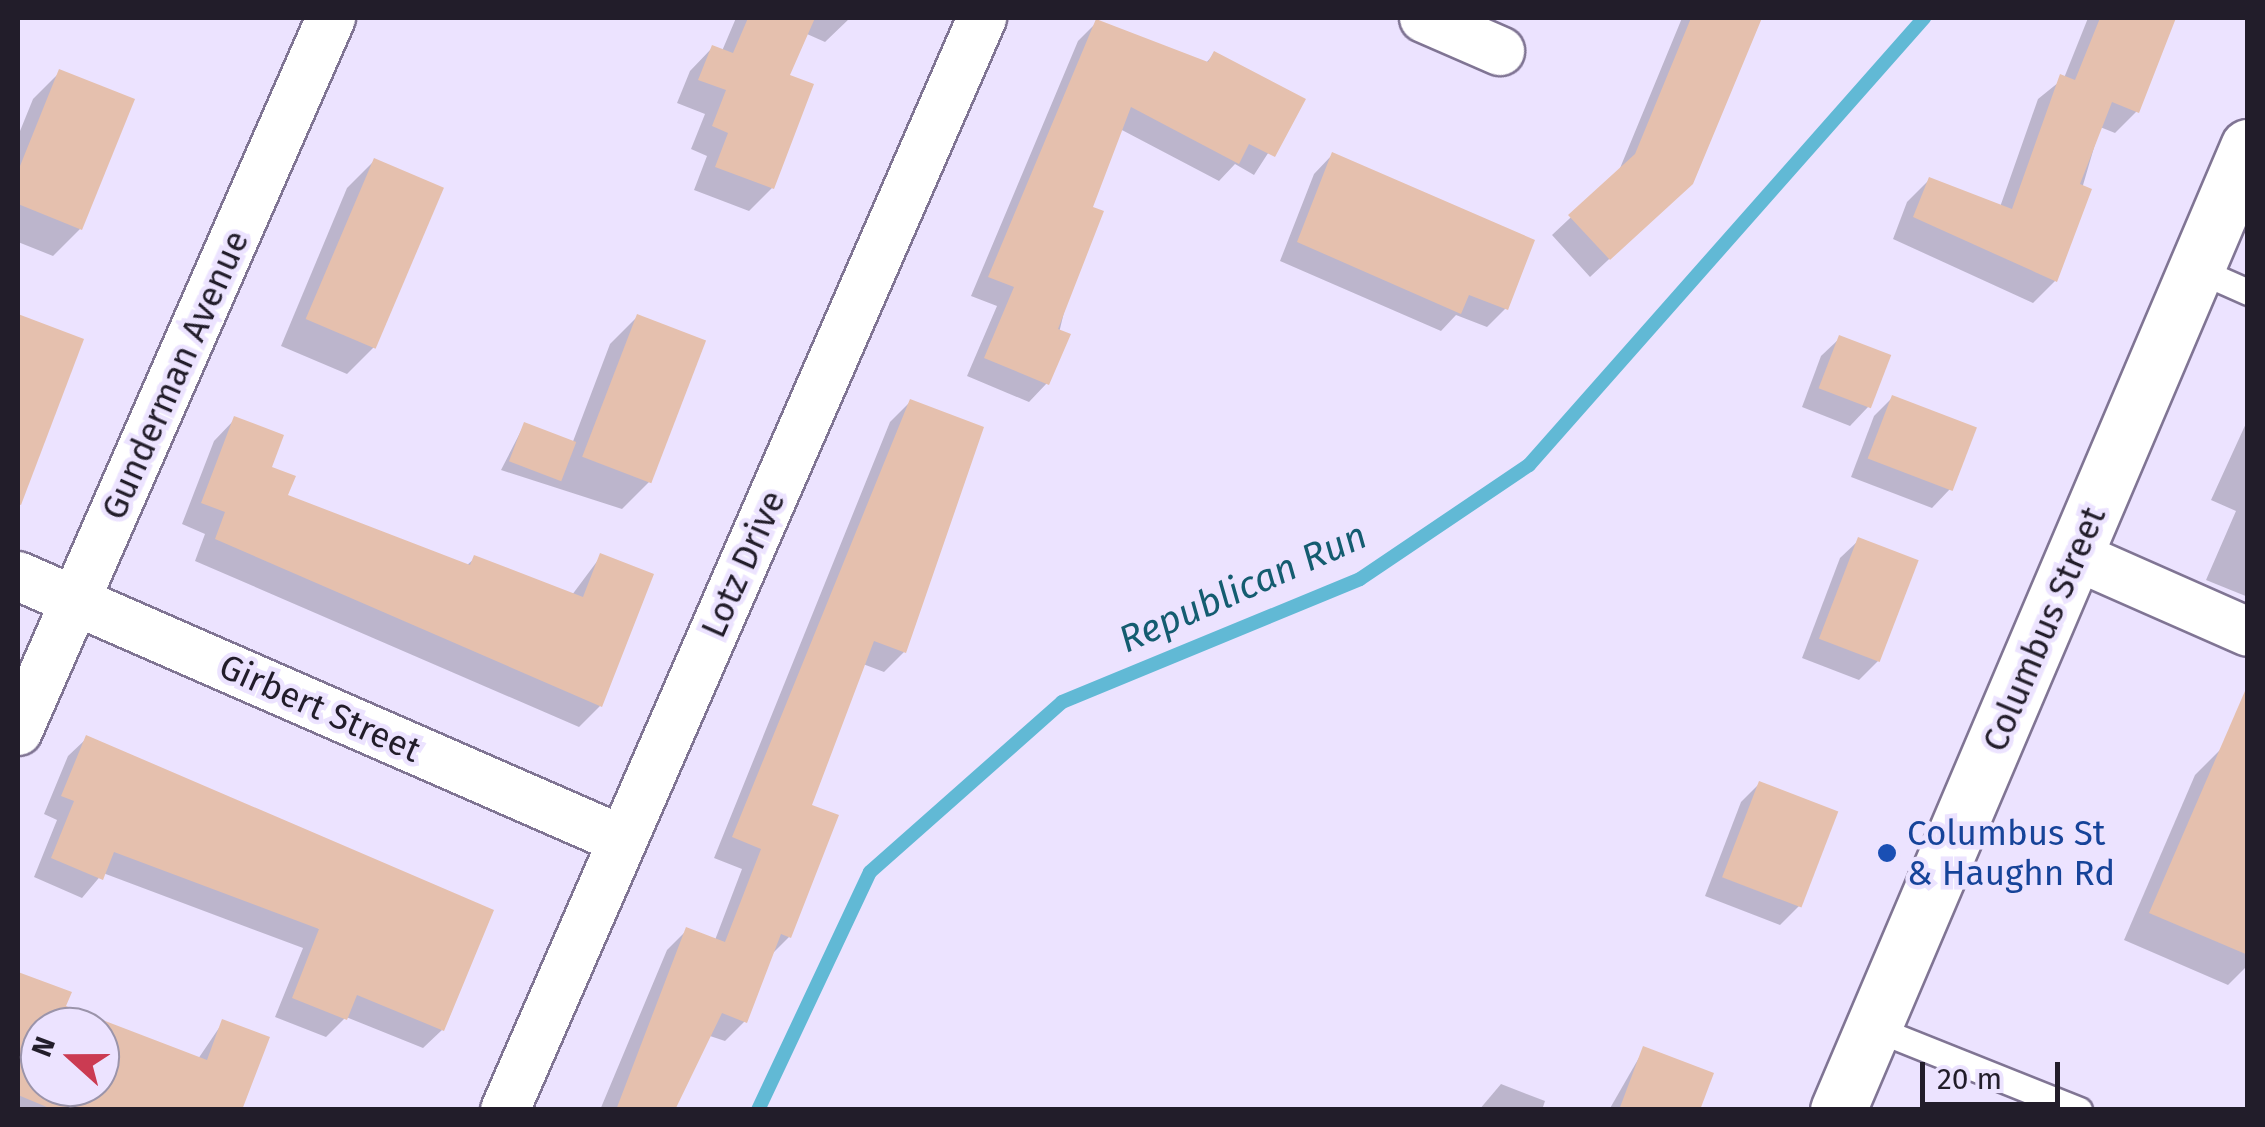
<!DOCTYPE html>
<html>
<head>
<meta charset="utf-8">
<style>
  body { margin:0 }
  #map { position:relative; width:2265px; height:1127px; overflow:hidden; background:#ece3ff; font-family:"Fira Sans",sans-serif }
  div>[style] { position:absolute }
  .shadow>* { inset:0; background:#0003 }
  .stream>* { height:14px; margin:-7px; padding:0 7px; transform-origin:7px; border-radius:7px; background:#61b9d5 }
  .building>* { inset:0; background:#e5c0ae; transform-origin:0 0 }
  .roads { filter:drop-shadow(2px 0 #807594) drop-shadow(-2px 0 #807594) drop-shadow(0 2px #807594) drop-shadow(0 -2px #807594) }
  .service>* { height:25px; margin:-12.5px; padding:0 12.5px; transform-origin:12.5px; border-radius:12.5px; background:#fff }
  .minor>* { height:48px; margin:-24px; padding:0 24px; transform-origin:24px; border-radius:24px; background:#fff }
  .secondary>* { height:55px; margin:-27.5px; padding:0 27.5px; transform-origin:27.5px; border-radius:27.5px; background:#fff }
  .dots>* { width:28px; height:28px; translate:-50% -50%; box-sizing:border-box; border:5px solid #ece3ff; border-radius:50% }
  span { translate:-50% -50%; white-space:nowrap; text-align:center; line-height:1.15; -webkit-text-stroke:9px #ece3ff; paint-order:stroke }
  .street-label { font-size:35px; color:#221d2a }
  .transit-label { font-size:35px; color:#164399 }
  .left { translate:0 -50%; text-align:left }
  .water-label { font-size:38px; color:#145c70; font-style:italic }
  .frame { position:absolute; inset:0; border:20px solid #221d2a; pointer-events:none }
  .north { position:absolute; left:20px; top:1007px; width:100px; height:100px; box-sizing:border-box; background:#ece3ff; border:2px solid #9b94aa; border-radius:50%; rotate:291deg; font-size:28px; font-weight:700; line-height:40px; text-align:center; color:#221d2a }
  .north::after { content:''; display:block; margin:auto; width:35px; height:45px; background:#cb3b52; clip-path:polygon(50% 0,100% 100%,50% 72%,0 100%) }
  .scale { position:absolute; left:1920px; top:1062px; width:140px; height:45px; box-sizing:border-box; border:5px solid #221d2a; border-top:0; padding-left:12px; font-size:30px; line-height:35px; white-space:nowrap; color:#221d2a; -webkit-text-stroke:8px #ece3ff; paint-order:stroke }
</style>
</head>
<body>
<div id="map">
  <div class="shadow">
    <i style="clip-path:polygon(736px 18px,850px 18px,825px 42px,807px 34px,787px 76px,772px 188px,749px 211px,694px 190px,707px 156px,691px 149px,705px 114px,677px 103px,690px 71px,712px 48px,722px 51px)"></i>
    <i style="clip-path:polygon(1682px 18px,1760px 18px,1691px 182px,1590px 277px,1552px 235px,1618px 173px)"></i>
    <i style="clip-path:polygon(2088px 18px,2174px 18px,2137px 111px,2115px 133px,2100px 127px,2055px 281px,2033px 303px,1893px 239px,1907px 202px,1929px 180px,2000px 207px,2038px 99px,2064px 78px)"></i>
    <i style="clip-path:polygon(1097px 22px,1205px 64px,1214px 54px,1302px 100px,1254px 175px,1235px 164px,1219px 181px,1120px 129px,1089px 208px,1047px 383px,1029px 402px,967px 376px,997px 306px,971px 296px,1078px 41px)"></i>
    <i style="clip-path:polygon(60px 72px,80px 229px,53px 256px,18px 242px,18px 136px,33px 99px)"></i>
    <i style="clip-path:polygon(1332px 155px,1506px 308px,1487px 327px,1456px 315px,1441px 331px,1280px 261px,1314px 174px)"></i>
    <i style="clip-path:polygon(374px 161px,374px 347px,347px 374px,281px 346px,347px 188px)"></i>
    <i style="clip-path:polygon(637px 317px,649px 482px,622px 509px,501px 470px,524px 425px,572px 444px,610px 344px)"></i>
    <i style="clip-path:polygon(20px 318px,35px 459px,18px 477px,18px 320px)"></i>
    <i style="clip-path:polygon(1840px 338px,1868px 407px,1850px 426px,1802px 407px,1821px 356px)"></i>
    <i style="clip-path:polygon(1892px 398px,1950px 489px,1932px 508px,1851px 477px,1874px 416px)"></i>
    <i style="clip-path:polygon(911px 401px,904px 652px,884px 672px,863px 664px,808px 806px,789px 937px,770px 956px,745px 1021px,725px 1041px,710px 1036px,672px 1110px,600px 1110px,667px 950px,687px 930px,715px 940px,742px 869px,714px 858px,890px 422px)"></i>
    <i style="clip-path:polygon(235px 419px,285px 497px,466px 566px,475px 558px,572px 595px,601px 556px,600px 706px,579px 727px,195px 561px,205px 534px,182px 524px,214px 441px)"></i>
    <i style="clip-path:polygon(2248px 419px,2248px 597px,2206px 580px,2236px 511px,2211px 500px)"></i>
    <i style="clip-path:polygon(1859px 540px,1878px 661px,1859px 680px,1802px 658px,1840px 558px)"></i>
    <i style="clip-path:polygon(87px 738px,442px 1030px,423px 1048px,346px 1017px,326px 1037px,275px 1017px,303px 948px,103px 873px,82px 898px,34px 877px,57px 820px,44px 814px,68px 756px)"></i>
    <i style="clip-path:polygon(2222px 748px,2248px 759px,2248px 965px,2228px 985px,2124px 940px,2195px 775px)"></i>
    <i style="clip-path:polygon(1759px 784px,1799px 906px,1780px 925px,1705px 896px,1741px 802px)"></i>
    <i style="clip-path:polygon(evenodd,24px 977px,63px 1007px,198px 1059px,223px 1022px,240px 1110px,18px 1110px,24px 977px,40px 1027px,100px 1027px,100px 1087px,40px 1087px,40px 1027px)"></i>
    <i style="clip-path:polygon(1644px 1049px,1697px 1110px,1609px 1110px)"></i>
    <i style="clip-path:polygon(1501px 1084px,1545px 1101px,1542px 1110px,1479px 1110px)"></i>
  </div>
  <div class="stream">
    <i style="left:758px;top:1110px;width:263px;rotate:-64.8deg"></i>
    <i style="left:870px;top:872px;width:256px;rotate:-41.5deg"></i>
    <i style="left:1062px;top:702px;width:322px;rotate:-22.4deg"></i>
    <i style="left:1360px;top:579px;width:204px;rotate:-34deg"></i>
    <i style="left:1529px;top:465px;width:597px;rotate:-48.53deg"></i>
  </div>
  <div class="building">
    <i style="clip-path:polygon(748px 18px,815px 18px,790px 75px,814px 84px,774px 189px,715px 167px,728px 133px,712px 126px,726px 90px,698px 80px,712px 45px,733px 53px)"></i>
    <i style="clip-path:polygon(1691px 18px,1762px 18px,1693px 184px,1610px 260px,1568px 215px,1635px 154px)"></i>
    <i style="clip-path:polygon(2100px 18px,2176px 18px,2139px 113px,2112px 102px,2080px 184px,2092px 189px,2057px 282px,1913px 217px,1929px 177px,2012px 209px,2060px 74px,2075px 80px)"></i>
    <i style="clip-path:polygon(1096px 19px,1208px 62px,1214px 51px,1306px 99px,1275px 157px,1249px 144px,1239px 164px,1131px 107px,1093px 207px,1104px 211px,1058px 329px,1071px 334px,1049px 385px,984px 358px,1014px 287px,988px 277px)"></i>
    <i style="clip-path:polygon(59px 69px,135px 99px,82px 230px,18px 204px,18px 171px)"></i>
    <i style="clip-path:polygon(1332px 152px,1535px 240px,1508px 310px,1469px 295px,1461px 314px,1297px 242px)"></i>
    <i style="left:374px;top:158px;width:76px;height:175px;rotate:23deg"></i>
    <i style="clip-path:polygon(18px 314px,84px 339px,21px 505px,18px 504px)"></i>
    <i style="left:637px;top:314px;width:74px;height:153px;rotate:21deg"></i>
    <i style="left:1839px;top:335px;width:56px;height:57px;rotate:21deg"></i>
    <i style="left:1892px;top:395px;width:91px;height:68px;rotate:21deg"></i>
    <i style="clip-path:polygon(910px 399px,984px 427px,906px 653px,874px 641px,812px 805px,839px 815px,791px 938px,781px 934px,747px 1023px,722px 1013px,675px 1110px,616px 1110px,686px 927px,725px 942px,761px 849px,732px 837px)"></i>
    <i style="clip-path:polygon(234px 416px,284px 435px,272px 467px,296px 476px,288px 495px,470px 565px,474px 555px,583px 597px,600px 553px,654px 574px,602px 707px,215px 539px,225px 512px,201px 503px)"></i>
    <i style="left:524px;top:422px;width:56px;height:42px;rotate:21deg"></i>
    <i style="left:1858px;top:537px;width:65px;height:109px;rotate:21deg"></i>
    <i style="clip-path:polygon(2248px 684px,2248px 955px,2149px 913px)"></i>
    <i style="clip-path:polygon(86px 735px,494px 910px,444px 1031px,357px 995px,347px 1020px,292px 998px,319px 929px,114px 852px,103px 880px,51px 858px,74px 801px,61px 796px)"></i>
    <i style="left:1759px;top:781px;width:85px;height:103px;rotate:21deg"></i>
    <i style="clip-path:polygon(evenodd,18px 972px,72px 992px,66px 1006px,207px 1060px,222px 1019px,270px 1037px,242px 1110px,54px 1110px,18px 1095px,18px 972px,40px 1027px,100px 1027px,100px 1087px,40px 1087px,40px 1027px)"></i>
    <i style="clip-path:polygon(1643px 1046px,1714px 1073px,1700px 1110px,1619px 1110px)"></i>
  </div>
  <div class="roads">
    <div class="service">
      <i style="left:2196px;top:269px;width:57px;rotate:23.9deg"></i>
      <i style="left:1874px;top:1028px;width:221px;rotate:21.8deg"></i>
    </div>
    <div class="minor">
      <i style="left:1424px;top:18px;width:83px;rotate:23.5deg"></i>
      <i style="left:2076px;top:556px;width:188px;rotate:23.8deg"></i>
      <i style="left:18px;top:576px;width:659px;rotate:23.61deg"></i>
      <i style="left:18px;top:731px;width:779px;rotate:-66.3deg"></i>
      <i style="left:505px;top:1110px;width:1192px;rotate:-66.4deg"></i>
    </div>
    <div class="secondary">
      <i style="left:1838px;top:1110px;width:1047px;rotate:-66.94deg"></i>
    </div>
  </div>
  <div class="dots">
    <i style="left:1887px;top:853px;background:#1a4fb4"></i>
  </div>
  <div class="street-label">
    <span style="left:175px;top:375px;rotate:-66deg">Gunderman Avenue</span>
    <span style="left:743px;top:564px;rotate:-66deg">Lotz Drive</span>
    <span style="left:2044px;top:629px;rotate:-67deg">Columbus Street</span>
    <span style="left:320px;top:708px;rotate:24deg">Girbert Street</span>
  </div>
  <div class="transit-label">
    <span class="left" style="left:1907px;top:853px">Columbus St<br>&amp; Haughn Rd</span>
  </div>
  <div class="water-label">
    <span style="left:1243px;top:588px;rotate:-24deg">Republican Run</span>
  </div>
  <div class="frame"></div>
  <div class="north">N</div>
  <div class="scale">20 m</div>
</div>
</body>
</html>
